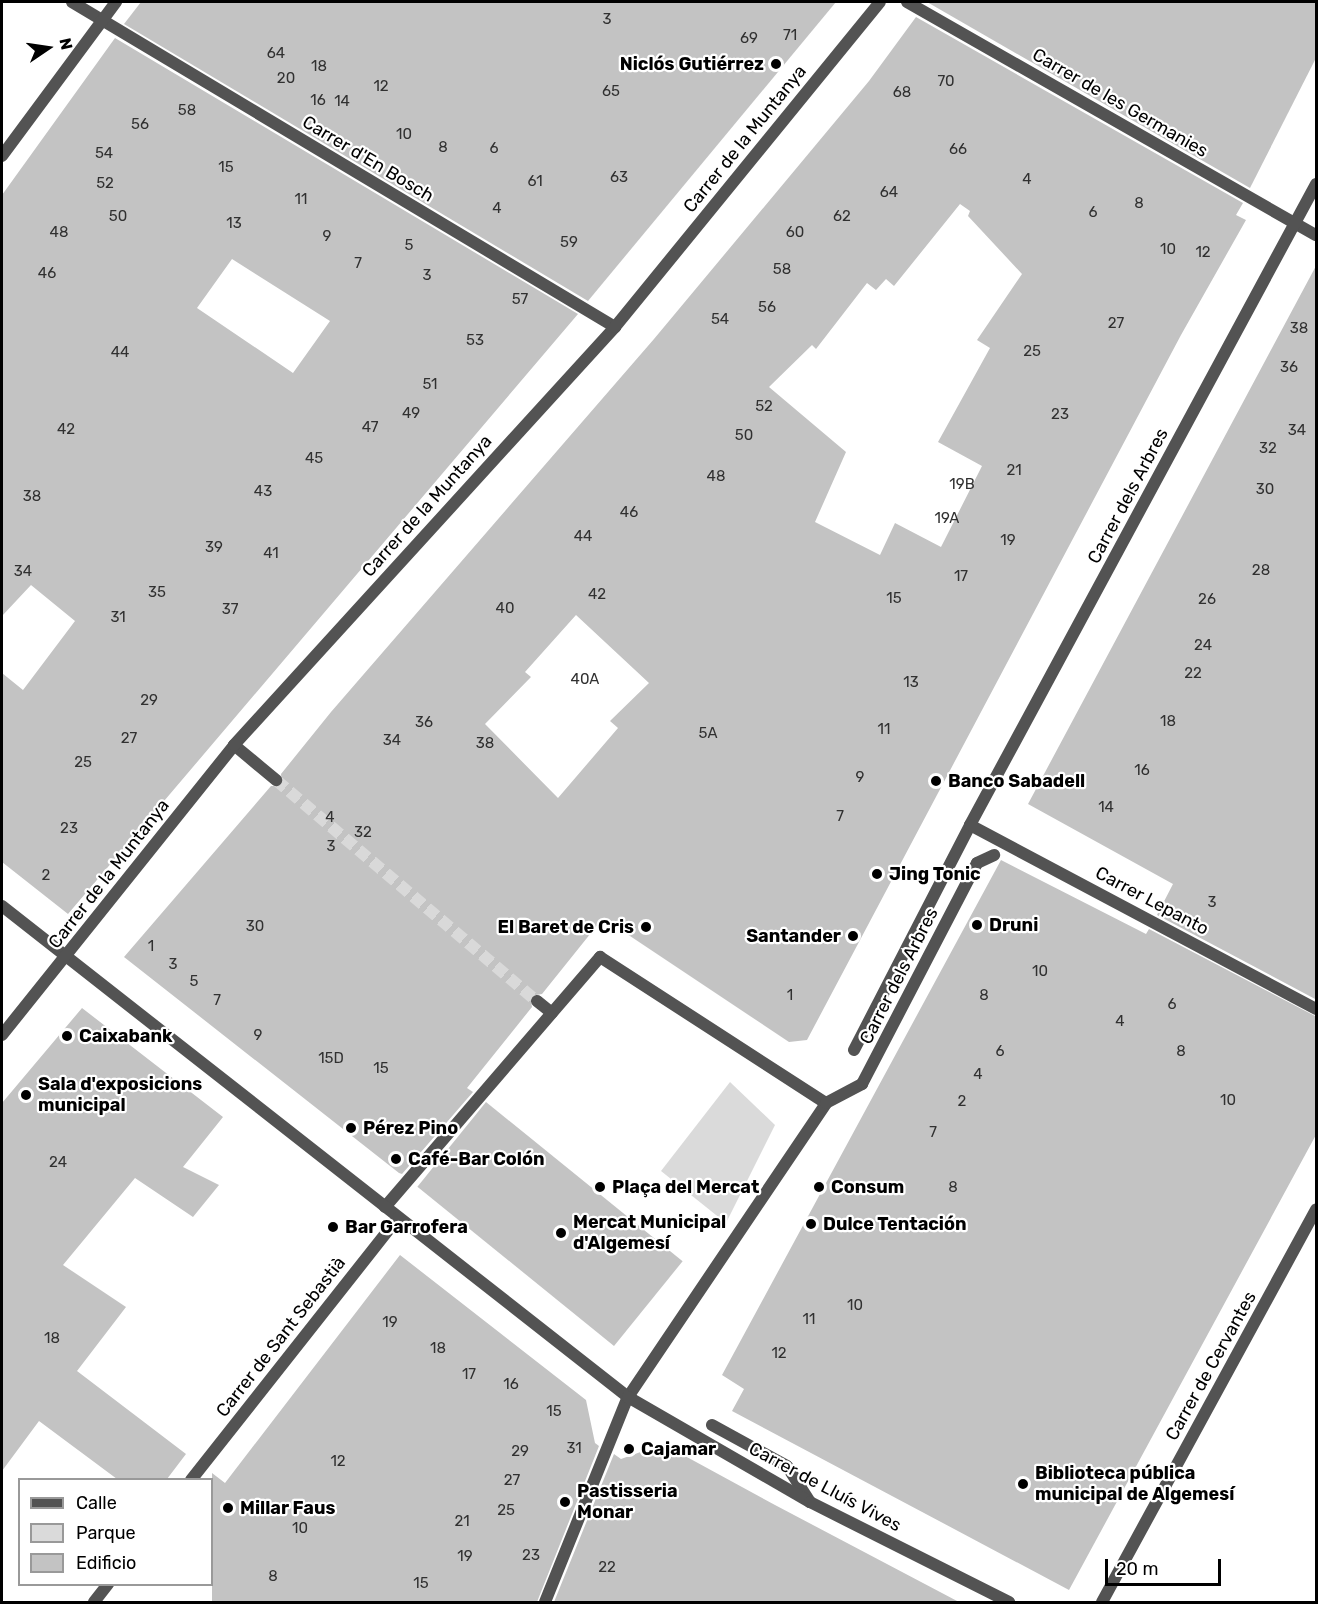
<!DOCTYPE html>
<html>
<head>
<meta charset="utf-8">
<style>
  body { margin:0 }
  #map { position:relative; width:1318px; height:1604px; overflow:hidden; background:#fff; font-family:Rubik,sans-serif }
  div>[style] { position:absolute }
  .green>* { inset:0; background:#dadada }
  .building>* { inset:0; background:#c3c3c3; transform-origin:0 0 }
  .pedestrian-tunnel>* { height:12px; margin-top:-6px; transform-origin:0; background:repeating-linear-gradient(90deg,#d9d9d9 0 12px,transparent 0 18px) }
  .service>* { height:12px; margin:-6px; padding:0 6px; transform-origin:6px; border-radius:6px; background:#535353 }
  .pedestrian>* { height:12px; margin:-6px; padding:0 6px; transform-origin:6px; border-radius:6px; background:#535353 }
  .minor>* { height:12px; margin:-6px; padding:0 6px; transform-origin:6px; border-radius:6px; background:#535353 }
  .dots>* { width:16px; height:16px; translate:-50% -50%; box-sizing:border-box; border:3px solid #fff; border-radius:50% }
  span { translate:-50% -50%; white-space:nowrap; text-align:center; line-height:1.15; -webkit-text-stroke:4.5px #fff; paint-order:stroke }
  .number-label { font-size:15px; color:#313131 }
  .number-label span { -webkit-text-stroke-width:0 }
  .poi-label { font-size:18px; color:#000; font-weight:700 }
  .right { translate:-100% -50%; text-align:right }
  .left { translate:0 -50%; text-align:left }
  .street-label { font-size:18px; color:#000 }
  .frame { position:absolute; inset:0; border:3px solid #000; pointer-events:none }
  .legend { position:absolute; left:18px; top:1478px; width:195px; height:108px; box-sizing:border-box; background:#fff; border:2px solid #999; margin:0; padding:8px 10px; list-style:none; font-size:18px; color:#000 }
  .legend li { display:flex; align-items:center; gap:12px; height:30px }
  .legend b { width:30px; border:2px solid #999 }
  .north { position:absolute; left:18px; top:18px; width:60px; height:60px; -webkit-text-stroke:4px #fff; paint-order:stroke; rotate:77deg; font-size:16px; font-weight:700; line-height:24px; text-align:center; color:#000 }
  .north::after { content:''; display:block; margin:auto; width:21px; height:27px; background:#000; clip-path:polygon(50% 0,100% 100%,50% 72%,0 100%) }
  .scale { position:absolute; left:1105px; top:1559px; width:116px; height:27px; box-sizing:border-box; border:3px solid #000; border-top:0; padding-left:8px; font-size:18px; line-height:21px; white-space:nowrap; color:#000; -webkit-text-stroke:4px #fff; paint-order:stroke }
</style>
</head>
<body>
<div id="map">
  <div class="green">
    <i style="clip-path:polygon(730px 1082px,775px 1125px,726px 1223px,661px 1171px)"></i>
  </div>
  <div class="building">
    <i style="clip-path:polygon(141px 2px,836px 2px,588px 301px,124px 24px)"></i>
    <i style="clip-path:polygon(927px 2px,1317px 2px,1317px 56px,1250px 188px)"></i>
    <i style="clip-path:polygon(evenodd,916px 17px,1243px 203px,1236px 215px,1246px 220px,1181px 335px,807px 1040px,789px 1042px,603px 918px,542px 994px,530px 996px,532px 1007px,467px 1088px,473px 1092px,402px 1174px,399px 1173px,124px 957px,271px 786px,282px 786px,281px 774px,331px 712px,654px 339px,869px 81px,916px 17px,960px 204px,970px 211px,968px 216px,1022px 274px,977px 340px,990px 348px,938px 442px,982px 466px,941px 547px,895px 523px,880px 555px,815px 522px,846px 452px,769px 387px,812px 345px,816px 349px,867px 283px,876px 290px,886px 279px,894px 286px,960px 204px,916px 17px,576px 615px,649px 683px,610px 721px,618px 728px,558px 798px,485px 724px,531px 677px,525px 672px,576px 615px)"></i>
    <i style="clip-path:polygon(evenodd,115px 38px,578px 314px,68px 914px,2px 862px,2px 673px,23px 690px,75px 621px,31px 585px,2px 616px,2px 195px,115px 38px,232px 259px,330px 321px,293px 373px,197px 308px,232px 259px)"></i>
    <i style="clip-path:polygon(1317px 264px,1317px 1000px,1157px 915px,1173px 884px,1028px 804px)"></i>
    <i style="clip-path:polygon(1001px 860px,1146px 934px,1149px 929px,1317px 1017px,1317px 1133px,1069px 1590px,732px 1411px,744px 1389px,722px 1375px)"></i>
    <i style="clip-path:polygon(82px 1008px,223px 1117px,183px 1167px,219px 1185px,193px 1217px,135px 1178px,63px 1265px,126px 1307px,77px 1371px,186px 1454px,167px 1479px,117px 1479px,39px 1421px,2px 1471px,2px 1103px)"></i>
    <i style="left:486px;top:1102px;width:253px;height:109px;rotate:39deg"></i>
    <i style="clip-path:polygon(400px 1255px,586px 1400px,595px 1443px,599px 1446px,537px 1602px,212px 1602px,212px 1473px,225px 1483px)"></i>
    <i style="clip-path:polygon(663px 1444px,775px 1505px,959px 1602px,554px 1602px,614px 1454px,621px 1459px)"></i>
  </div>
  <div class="pedestrian-tunnel">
    <i style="left:276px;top:780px;width:342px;rotate:40.3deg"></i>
  </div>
  <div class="service">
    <i style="left:854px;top:1050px;width:253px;rotate:-62.7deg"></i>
    <i style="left:712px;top:1425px;width:85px;rotate:28.7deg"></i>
    <i style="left:787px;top:1466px;width:43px;rotate:57.4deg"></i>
  </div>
  <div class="pedestrian">
    <i style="left:234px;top:745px;width:55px;rotate:39.8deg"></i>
    <i style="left:537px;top:1001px;width:19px;rotate:39deg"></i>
    <i style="left:385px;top:1207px;width:330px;rotate:-49.3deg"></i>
    <i style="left:600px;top:957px;width:269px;rotate:32.9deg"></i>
    <i style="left:545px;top:1602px;width:221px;rotate:-68deg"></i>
    <i style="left:628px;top:1397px;width:354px;rotate:-56deg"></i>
    <i style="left:826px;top:1103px;width:41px;rotate:-27.8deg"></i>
    <i style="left:862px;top:1084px;width:249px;rotate:-62.5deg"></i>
    <i style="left:977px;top:863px;width:19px;rotate:-25deg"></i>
  </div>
  <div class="minor">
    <i style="left:72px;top:2px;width:633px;rotate:30.9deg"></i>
    <i style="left:907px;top:2px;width:471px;rotate:29.7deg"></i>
    <i style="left:2px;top:156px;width:192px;rotate:-53.5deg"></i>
    <i style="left:1316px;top:184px;width:728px;rotate:118.36deg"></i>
    <i style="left:970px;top:825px;width:392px;rotate:28deg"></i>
    <i style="left:2px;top:906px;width:796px;rotate:38.11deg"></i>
    <i style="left:628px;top:1397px;width:210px;rotate:30deg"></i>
    <i style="left:810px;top:1502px;width:223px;rotate:26.7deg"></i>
    <i style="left:2px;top:1035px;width:371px;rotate:-51.3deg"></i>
    <i style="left:234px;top:745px;width:566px;rotate:-47.65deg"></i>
    <i style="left:615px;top:327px;width:419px;rotate:-50.8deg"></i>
    <i style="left:191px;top:1480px;width:334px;rotate:-51.7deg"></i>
    <i style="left:94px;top:1602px;width:23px;rotate:-52deg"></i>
    <i style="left:1102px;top:1602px;width:447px;rotate:-61.4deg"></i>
  </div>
  <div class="dots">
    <i style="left:776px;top:64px;background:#000"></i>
    <i style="left:936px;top:781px;background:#000"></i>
    <i style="left:877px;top:874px;background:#000"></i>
    <i style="left:977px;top:925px;background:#000"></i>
    <i style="left:646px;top:927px;background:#000"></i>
    <i style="left:853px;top:936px;background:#000"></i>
    <i style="left:67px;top:1036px;background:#000"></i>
    <i style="left:26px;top:1095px;background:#000"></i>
    <i style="left:351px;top:1128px;background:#000"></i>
    <i style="left:396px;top:1159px;background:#000"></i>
    <i style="left:600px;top:1187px;background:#000"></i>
    <i style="left:819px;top:1187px;background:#000"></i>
    <i style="left:811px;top:1224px;background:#000"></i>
    <i style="left:333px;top:1227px;background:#000"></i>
    <i style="left:561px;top:1233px;background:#000"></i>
    <i style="left:629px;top:1449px;background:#000"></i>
    <i style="left:1023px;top:1484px;background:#000"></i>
    <i style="left:565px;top:1502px;background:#000"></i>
    <i style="left:228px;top:1508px;background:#000"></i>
  </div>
  <div class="number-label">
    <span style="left:607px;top:20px">3</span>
    <span style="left:790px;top:36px">71</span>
    <span style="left:749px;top:39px">69</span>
    <span style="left:276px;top:54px">64</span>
    <span style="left:319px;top:67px">18</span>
    <span style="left:286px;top:79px">20</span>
    <span style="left:946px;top:82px">70</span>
    <span style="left:381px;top:87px">12</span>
    <span style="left:611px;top:92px">65</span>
    <span style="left:902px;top:93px">68</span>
    <span style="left:318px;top:101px">16</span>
    <span style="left:342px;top:102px">14</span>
    <span style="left:187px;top:111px">58</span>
    <span style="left:140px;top:125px">56</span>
    <span style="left:404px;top:135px">10</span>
    <span style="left:443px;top:148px">8</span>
    <span style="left:494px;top:149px">6</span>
    <span style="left:958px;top:150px">66</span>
    <span style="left:104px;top:154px">54</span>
    <span style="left:226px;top:168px">15</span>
    <span style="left:619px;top:178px">63</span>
    <span style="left:1027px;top:180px">4</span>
    <span style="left:535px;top:182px">61</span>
    <span style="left:105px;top:184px">52</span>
    <span style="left:889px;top:193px">64</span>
    <span style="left:301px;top:200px">11</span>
    <span style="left:1139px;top:204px">8</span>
    <span style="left:497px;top:209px">4</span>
    <span style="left:1093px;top:213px">6</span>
    <span style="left:118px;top:217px">50</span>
    <span style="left:842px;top:217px">62</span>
    <span style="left:234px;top:224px">13</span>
    <span style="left:59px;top:233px">48</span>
    <span style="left:795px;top:233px">60</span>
    <span style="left:327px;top:237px">9</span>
    <span style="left:569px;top:243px">59</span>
    <span style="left:409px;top:246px">5</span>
    <span style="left:1168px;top:250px">10</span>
    <span style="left:1203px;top:253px">12</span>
    <span style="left:358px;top:264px">7</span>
    <span style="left:782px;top:270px">58</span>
    <span style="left:47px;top:274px">46</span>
    <span style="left:427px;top:276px">3</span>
    <span style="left:520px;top:300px">57</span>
    <span style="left:767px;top:308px">56</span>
    <span style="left:720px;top:320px">54</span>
    <span style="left:1116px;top:324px">27</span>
    <span style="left:1299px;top:329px">38</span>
    <span style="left:475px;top:341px">53</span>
    <span style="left:1032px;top:352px">25</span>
    <span style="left:120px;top:353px">44</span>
    <span style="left:1289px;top:368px">36</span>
    <span style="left:430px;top:385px">51</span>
    <span style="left:764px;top:407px">52</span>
    <span style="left:411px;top:414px">49</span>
    <span style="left:1060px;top:415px">23</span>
    <span style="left:370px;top:428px">47</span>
    <span style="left:66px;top:430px">42</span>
    <span style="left:1297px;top:431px">34</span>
    <span style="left:744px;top:436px">50</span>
    <span style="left:1268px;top:449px">32</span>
    <span style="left:314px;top:459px">45</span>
    <span style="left:1014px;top:471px">21</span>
    <span style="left:716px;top:477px">48</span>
    <span style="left:962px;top:485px">19B</span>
    <span style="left:1265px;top:490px">30</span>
    <span style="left:263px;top:492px">43</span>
    <span style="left:32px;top:497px">38</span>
    <span style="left:629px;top:513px">46</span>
    <span style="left:947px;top:519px">19A</span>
    <span style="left:583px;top:537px">44</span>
    <span style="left:1008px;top:541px">19</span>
    <span style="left:214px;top:548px">39</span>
    <span style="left:271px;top:554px">41</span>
    <span style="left:1261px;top:571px">28</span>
    <span style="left:23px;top:572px">34</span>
    <span style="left:961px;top:577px">17</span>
    <span style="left:157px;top:593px">35</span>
    <span style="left:597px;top:595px">42</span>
    <span style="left:894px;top:599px">15</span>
    <span style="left:1207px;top:600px">26</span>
    <span style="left:505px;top:609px">40</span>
    <span style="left:230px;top:610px">37</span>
    <span style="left:118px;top:618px">31</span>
    <span style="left:1203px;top:646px">24</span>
    <span style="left:1193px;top:674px">22</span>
    <span style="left:585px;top:680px">40A</span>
    <span style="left:911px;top:683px">13</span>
    <span style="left:149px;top:701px">29</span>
    <span style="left:1168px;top:722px">18</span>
    <span style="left:424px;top:723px">36</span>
    <span style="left:884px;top:730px">11</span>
    <span style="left:708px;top:734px">5A</span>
    <span style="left:129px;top:739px">27</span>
    <span style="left:392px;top:741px">34</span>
    <span style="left:485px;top:744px">38</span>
    <span style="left:83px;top:763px">25</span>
    <span style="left:1142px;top:771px">16</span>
    <span style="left:860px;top:778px">9</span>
    <span style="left:1106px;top:808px">14</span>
    <span style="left:840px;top:817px">7</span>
    <span style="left:330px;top:818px">4</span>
    <span style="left:69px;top:829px">23</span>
    <span style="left:363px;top:833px">32</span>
    <span style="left:331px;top:847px">3</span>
    <span style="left:46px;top:876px">2</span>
    <span style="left:1212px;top:903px">3</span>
    <span style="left:255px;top:927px">30</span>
    <span style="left:151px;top:947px">1</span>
    <span style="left:173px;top:965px">3</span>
    <span style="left:1040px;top:972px">10</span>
    <span style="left:194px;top:982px">5</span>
    <span style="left:790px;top:996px">1</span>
    <span style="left:984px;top:996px">8</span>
    <span style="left:217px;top:1001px">7</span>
    <span style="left:1172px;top:1005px">6</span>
    <span style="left:1120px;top:1022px">4</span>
    <span style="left:258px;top:1036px">9</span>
    <span style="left:1000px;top:1052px">6</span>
    <span style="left:1181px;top:1052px">8</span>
    <span style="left:331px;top:1059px">15D</span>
    <span style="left:381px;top:1069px">15</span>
    <span style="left:978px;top:1075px">4</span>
    <span style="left:1228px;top:1101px">10</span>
    <span style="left:962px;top:1102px">2</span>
    <span style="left:933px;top:1133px">7</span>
    <span style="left:58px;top:1163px">24</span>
    <span style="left:953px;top:1188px">8</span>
    <span style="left:855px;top:1306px">10</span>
    <span style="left:809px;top:1320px">11</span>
    <span style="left:390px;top:1323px">19</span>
    <span style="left:52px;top:1339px">18</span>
    <span style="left:438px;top:1349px">18</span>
    <span style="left:779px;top:1354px">12</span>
    <span style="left:469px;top:1375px">17</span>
    <span style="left:511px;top:1385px">16</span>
    <span style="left:554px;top:1412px">15</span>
    <span style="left:574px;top:1449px">31</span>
    <span style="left:520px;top:1452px">29</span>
    <span style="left:338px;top:1462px">12</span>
    <span style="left:512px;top:1481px">27</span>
    <span style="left:506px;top:1511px">25</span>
    <span style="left:462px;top:1522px">21</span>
    <span style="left:300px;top:1529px">10</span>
    <span style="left:531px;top:1556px">23</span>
    <span style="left:465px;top:1557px">19</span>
    <span style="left:607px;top:1568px">22</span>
    <span style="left:273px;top:1577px">8</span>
    <span style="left:421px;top:1584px">15</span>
  </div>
  <div class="poi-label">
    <span class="right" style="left:764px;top:64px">Niclós Gutiérrez</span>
    <span class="left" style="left:948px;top:781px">Banco Sabadell</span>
    <span class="left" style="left:889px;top:874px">Jing Tonic</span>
    <span class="left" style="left:989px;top:925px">Druni</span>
    <span class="right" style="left:634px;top:927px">El Baret de Cris</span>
    <span class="right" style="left:841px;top:936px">Santander</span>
    <span class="left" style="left:79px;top:1036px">Caixabank</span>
    <span class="left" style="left:38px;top:1095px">Sala d'exposicions<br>municipal</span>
    <span class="left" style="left:363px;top:1128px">Pérez Pino</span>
    <span class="left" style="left:408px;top:1159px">Café-Bar Colón</span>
    <span class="left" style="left:612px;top:1187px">Plaça del Mercat</span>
    <span class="left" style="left:831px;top:1187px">Consum</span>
    <span class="left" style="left:573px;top:1233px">Mercat Municipal<br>d'Algemesí</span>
    <span class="left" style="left:823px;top:1224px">Dulce Tentación</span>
    <span class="left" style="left:345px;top:1227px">Bar Garrofera</span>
    <span class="left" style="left:641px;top:1449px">Cajamar</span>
    <span class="left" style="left:1035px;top:1484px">Biblioteca pública<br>municipal de Algemesí</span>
    <span class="left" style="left:577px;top:1502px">Pastisseria<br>Monar</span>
    <span class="left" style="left:240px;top:1508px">Millar Faus</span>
  </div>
  <div class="street-label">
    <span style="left:1120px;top:103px;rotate:30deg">Carrer de les Germanies</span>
    <span style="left:745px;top:139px;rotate:-51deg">Carrer de la Muntanya</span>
    <span style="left:368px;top:159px;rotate:31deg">Carrer d'En Bosch</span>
    <span style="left:1128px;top:496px;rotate:-62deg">Carrer dels Arbres</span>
    <span style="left:427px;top:506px;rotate:-48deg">Carrer de la Muntanya</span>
    <span style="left:109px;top:874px;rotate:-52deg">Carrer de la Muntanya</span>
    <span style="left:1152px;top:901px;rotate:28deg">Carrer Lepanto</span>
    <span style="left:899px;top:976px;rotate:-63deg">Carrer dels Arbres</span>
    <span style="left:281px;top:1337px;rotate:-52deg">Carrer de Sant Sebastià</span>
    <span style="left:1211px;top:1366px;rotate:-61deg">Carrer de Cervantes</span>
    <span style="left:825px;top:1487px;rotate:28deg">Carrer de Lluís Vives</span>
  </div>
  <div class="frame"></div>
  <ul class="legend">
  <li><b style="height:8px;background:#535353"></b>Calle</li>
  <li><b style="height:16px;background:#dadada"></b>Parque</li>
  <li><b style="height:16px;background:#c3c3c3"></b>Edificio</li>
  </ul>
  <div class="north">N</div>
  <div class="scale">20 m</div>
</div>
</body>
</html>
